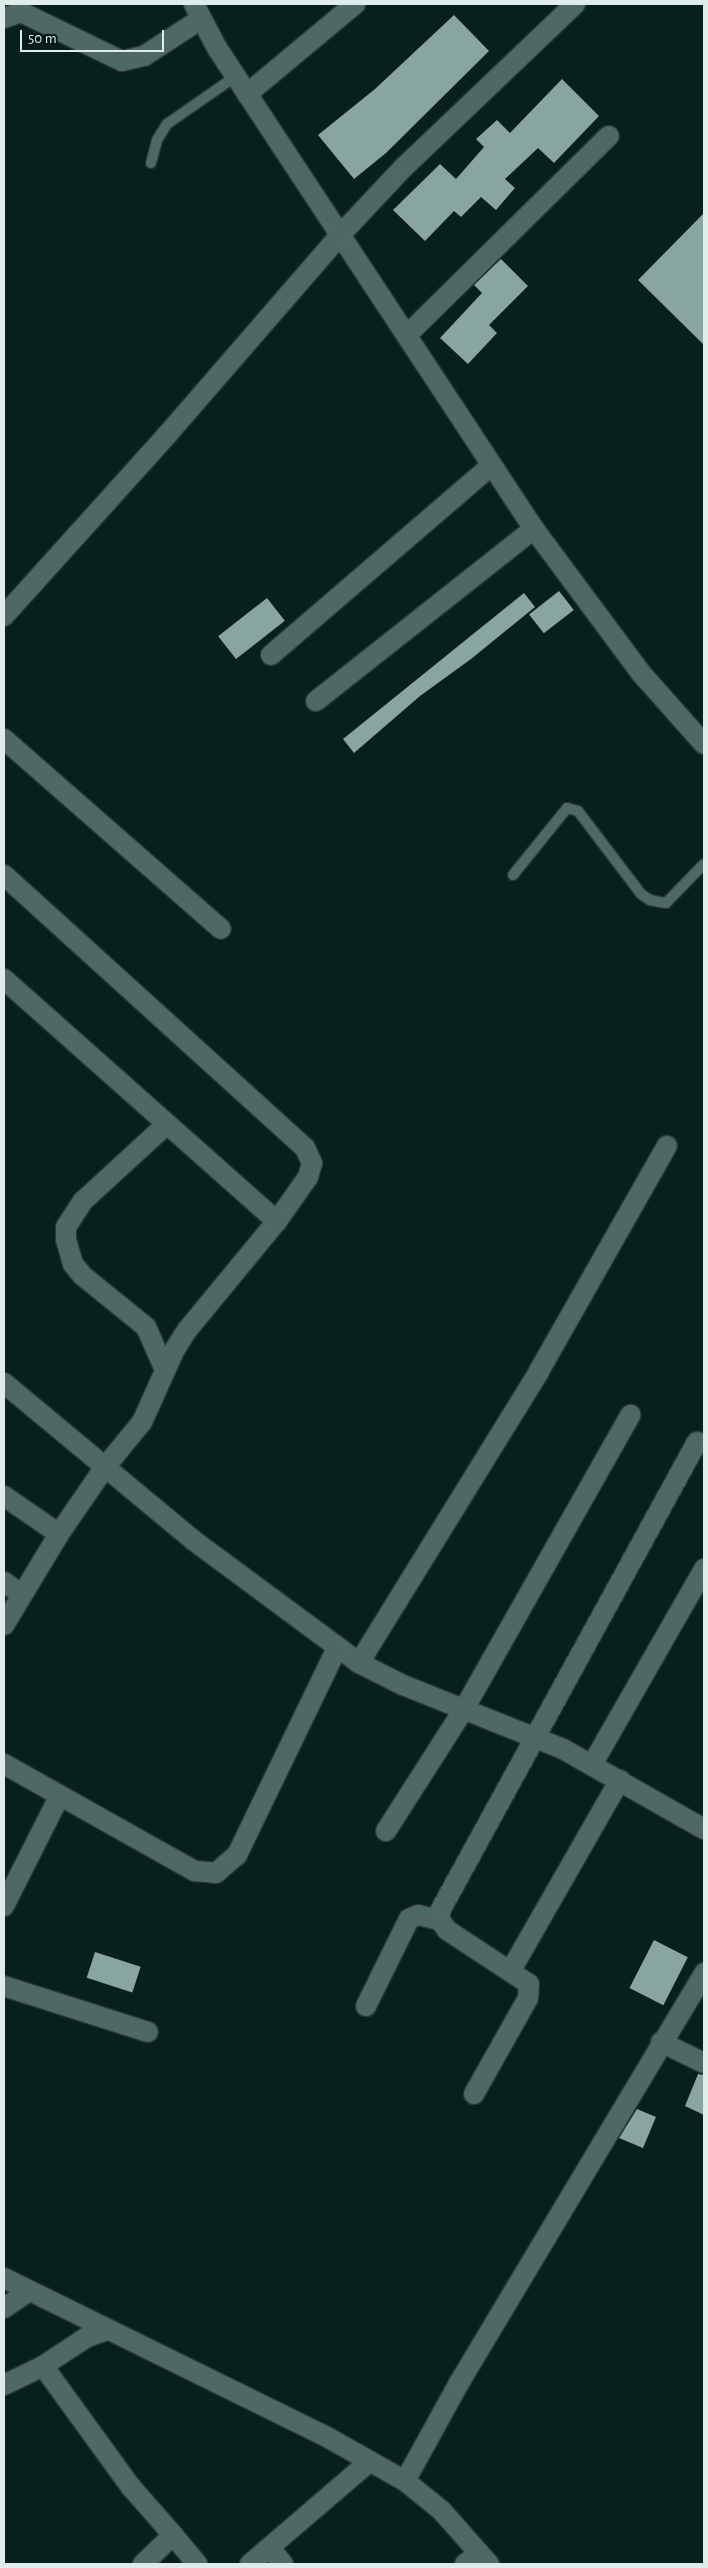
<!DOCTYPE html>
<html>
<head>
<meta charset="utf-8">
<style>
  body { margin:0 }
  #map { position:relative; width:708px; height:2568px; overflow:hidden; background:#07201d; font-family:"Alegreya Sans",sans-serif }
  div>[style] { position:absolute }
  .building>* { inset:0; background:#88a5a0; transform-origin:0 0 }
  .roads { filter:drop-shadow(1px 0 #2c3735) drop-shadow(-1px 0 #2c3735) drop-shadow(0 1px #2c3735) drop-shadow(0 -1px #2c3735) }
  .lane>* { height:10px; margin:-5px; padding:0 5px; transform-origin:5px; border-radius:5px; background:#4e6864 }
  .street>* { height:20px; margin:-10px; padding:0 10px; transform-origin:10px; border-radius:10px; background:#4e6864 }
  span { translate:-50% -50%; white-space:nowrap; text-align:center; line-height:1.15; -webkit-text-stroke:5px #001714; paint-order:stroke }
  .frame { position:absolute; inset:0; border:5px solid #deedea; pointer-events:none }
  .scale { position:absolute; left:20px; top:30px; width:144px; height:22px; box-sizing:border-box; border:2px solid #deedea; border-top:0; padding-left:6px; font-size:15px; line-height:18px; white-space:nowrap; color:#deedea; -webkit-text-stroke:4px #001714; paint-order:stroke }
</style>
</head>
<body>
<div id="map">
  <div class="building">
    <i style="clip-path:polygon(454px 15px,489px 51px,386px 153px,354px 179px,318px 135px,375px 89px)"></i>
    <i style="clip-path:polygon(562px 79px,599px 116px,554px 163px,538px 148px,505px 179px,515px 188px,496px 210px,481px 197px,461px 217px,454px 211px,425px 241px,393px 210px,440px 164px,456px 179px,484px 147px,476px 139px,497px 120px,510px 133px)"></i>
    <i style="clip-path:polygon(704px 213px,704px 345px,638px 280px)"></i>
    <i style="clip-path:polygon(501px 259px,528px 286px,489px 325px,497px 333px,468px 364px,440px 338px,482px 293px,474px 285px)"></i>
    <i style="left:559px;top:591px;width:24px;height:38px;rotate:52deg"></i>
    <i style="clip-path:polygon(524px 593px,535px 607px,471px 659px,420px 696px,354px 753px,343px 739px)"></i>
    <i style="left:267px;top:598px;width:29px;height:62px;rotate:52deg"></i>
    <i style="left:654px;top:1940px;width:38px;height:54px;rotate:27deg"></i>
    <i style="left:95px;top:1952px;width:48px;height:27px;rotate:18deg"></i>
    <i style="clip-path:polygon(698px 2074px,704px 2075px,704px 2115px,685px 2106px)"></i>
    <i style="clip-path:polygon(637px 2109px,656px 2117px,643px 2148px,619px 2138px)"></i>
  </div>
  <div class="roads">
    <div class="lane">
      <i style="left:151px;top:163px;width:24px;rotate:-75deg"></i>
      <i style="left:157px;top:140px;width:19px;rotate:-58deg"></i>
      <i style="left:167px;top:124px;width:84px;rotate:-34.8deg"></i>
      <i style="left:513px;top:875px;width:86px;rotate:-51.1deg"></i>
      <i style="left:567px;top:808px;width:11px;rotate:15deg"></i>
      <i style="left:578px;top:811px;width:104px;rotate:52.8deg"></i>
      <i style="left:641px;top:894px;width:11px;rotate:34deg"></i>
      <i style="left:650px;top:900px;width:16px;rotate:11deg"></i>
      <i style="left:666px;top:903px;width:54px;rotate:-45.7deg"></i>
    </div>
    <div class="street">
      <i style="left:194px;top:4px;width:50px;rotate:62.4deg"></i>
      <i style="left:217px;top:48px;width:576px;rotate:56.61deg"></i>
      <i style="left:534px;top:529px;width:179px;rotate:53.4deg"></i>
      <i style="left:641px;top:673px;width:95px;rotate:48.4deg"></i>
      <i style="left:4px;top:18px;width:18px;rotate:-19deg"></i>
      <i style="left:21px;top:12px;width:112px;rotate:25.9deg"></i>
      <i style="left:122px;top:61px;width:23px;rotate:-13deg"></i>
      <i style="left:144px;top:56px;width:68px;rotate:-33deg"></i>
      <i style="left:247px;top:94px;width:141px;rotate:-39.8deg"></i>
      <i style="left:408px;top:334px;width:282px;rotate:-44.6deg"></i>
      <i style="left:4px;top:616px;width:244px;rotate:-48deg"></i>
      <i style="left:167px;top:435px;width:266px;rotate:-49.1deg"></i>
      <i style="left:341px;top:234px;width:92px;rotate:-46.8deg"></i>
      <i style="left:404px;top:167px;width:236px;rotate:-43.6deg"></i>
      <i style="left:271px;top:655px;width:291px;rotate:-40.7deg"></i>
      <i style="left:316px;top:701px;width:278px;rotate:-38.3deg"></i>
      <i style="left:4px;top:739px;width:288px;rotate:41.2deg"></i>
      <i style="left:4px;top:875px;width:406px;rotate:42.2deg"></i>
      <i style="left:305px;top:1148px;width:17px;rotate:65deg"></i>
      <i style="left:312px;top:1163px;width:15px;rotate:106deg"></i>
      <i style="left:308px;top:1177px;width:54px;rotate:125.2deg"></i>
      <i style="left:277px;top:1221px;width:141px;rotate:129.5deg"></i>
      <i style="left:187px;top:1330px;width:22px;rotate:122deg"></i>
      <i style="left:175px;top:1349px;width:80px;rotate:114.3deg"></i>
      <i style="left:142px;top:1422px;width:58px;rotate:129.4deg"></i>
      <i style="left:105px;top:1467px;width:81px;rotate:124.5deg"></i>
      <i style="left:59px;top:1534px;width:106px;rotate:121.1deg"></i>
      <i style="left:4px;top:979px;width:365px;rotate:41.6deg"></i>
      <i style="left:165px;top:1370px;width:47px;rotate:-113.8deg"></i>
      <i style="left:146px;top:1327px;width:81px;rotate:-141deg"></i>
      <i style="left:83px;top:1276px;width:16px;rotate:-130deg"></i>
      <i style="left:73px;top:1264px;width:25px;rotate:-106deg"></i>
      <i style="left:66px;top:1240px;width:13px;rotate:-90deg"></i>
      <i style="left:66px;top:1227px;width:31px;rotate:-57deg"></i>
      <i style="left:83px;top:1201px;width:114px;rotate:-42.5deg"></i>
      <i style="left:4px;top:1383px;width:246px;rotate:39.7deg"></i>
      <i style="left:193px;top:1540px;width:207px;rotate:36.5deg"></i>
      <i style="left:359px;top:1663px;width:49px;rotate:26.6deg"></i>
      <i style="left:403px;top:1685px;width:172px;rotate:21.8deg"></i>
      <i style="left:563px;top:1749px;width:162px;rotate:29.6deg"></i>
      <i style="left:4px;top:1496px;width:67px;rotate:34.6deg"></i>
      <i style="left:4px;top:1582px;width:21px;rotate:35deg"></i>
      <i style="left:359px;top:1663px;width:343px;rotate:-58.3deg"></i>
      <i style="left:539px;top:1371px;width:259px;rotate:-60.4deg"></i>
      <i style="left:593px;top:1763px;width:224px;rotate:-60.2deg"></i>
      <i style="left:4px;top:1764px;width:219px;rotate:29.3deg"></i>
      <i style="left:195px;top:1871px;width:21px;rotate:5deg"></i>
      <i style="left:216px;top:1873px;width:28px;rotate:-41deg"></i>
      <i style="left:237px;top:1855px;width:230px;rotate:-64.2deg"></i>
      <i style="left:386px;top:1831px;width:145px;rotate:-57.4deg"></i>
      <i style="left:464px;top:1709px;width:338px;rotate:-60.5deg"></i>
      <i style="left:4px;top:1906px;width:122px;rotate:-63.2deg"></i>
      <i style="left:511px;top:1970px;width:219px;rotate:-60.2deg"></i>
      <i style="left:4px;top:1986px;width:151px;rotate:17.7deg"></i>
      <i style="left:366px;top:2006px;width:97px;rotate:-63.7deg"></i>
      <i style="left:409px;top:1919px;width:10px;rotate:-24deg"></i>
      <i style="left:418px;top:1915px;width:23px;rotate:13deg"></i>
      <i style="left:661px;top:2042px;width:48px;rotate:26deg"></i>
      <i style="left:474px;top:2094px;width:110px;rotate:-60.6deg"></i>
      <i style="left:528px;top:1998px;width:14px;rotate:-86deg"></i>
      <i style="left:529px;top:1984px;width:98px;rotate:-146.6deg"></i>
      <i style="left:447px;top:1930px;width:12px;rotate:-125deg"></i>
      <i style="left:440px;top:1920px;width:9px;rotate:-90deg"></i>
      <i style="left:440px;top:1911px;width:535px;rotate:-61.28deg"></i>
      <i style="left:4px;top:2278px;width:360px;rotate:26.2deg"></i>
      <i style="left:327px;top:2437px;width:90px;rotate:29.4deg"></i>
      <i style="left:405px;top:2481px;width:46px;rotate:38.9deg"></i>
      <i style="left:441px;top:2510px;width:72px;rotate:48.4deg"></i>
      <i style="left:4px;top:2308px;width:30px;rotate:-34deg"></i>
      <i style="left:43px;top:2366px;width:150px;rotate:54deg"></i>
      <i style="left:131px;top:2487px;width:64px;rotate:48.8deg"></i>
      <i style="left:4px;top:2385px;width:43px;rotate:-26deg"></i>
      <i style="left:43px;top:2366px;width:53px;rotate:-33.4deg"></i>
      <i style="left:87px;top:2337px;width:21px;rotate:-19deg"></i>
      <i style="left:405px;top:2481px;width:112px;rotate:-61.1deg"></i>
      <i style="left:459px;top:2383px;width:478px;rotate:-59.1deg"></i>
      <i style="left:270px;top:2548px;width:21px;rotate:51deg"></i>
      <i style="left:143px;top:2564px;width:42px;rotate:-44deg"></i>
      <i style="left:173px;top:2535px;width:38px;rotate:50deg"></i>
      <i style="left:250px;top:2564px;width:158px;rotate:-40.6deg"></i>
      <i style="left:465px;top:2564px;width:18px;rotate:-38deg"></i>
    </div>
  </div>
  <div class="frame"></div>
  <div class="scale">50 m</div>
</div>
</body>
</html>
